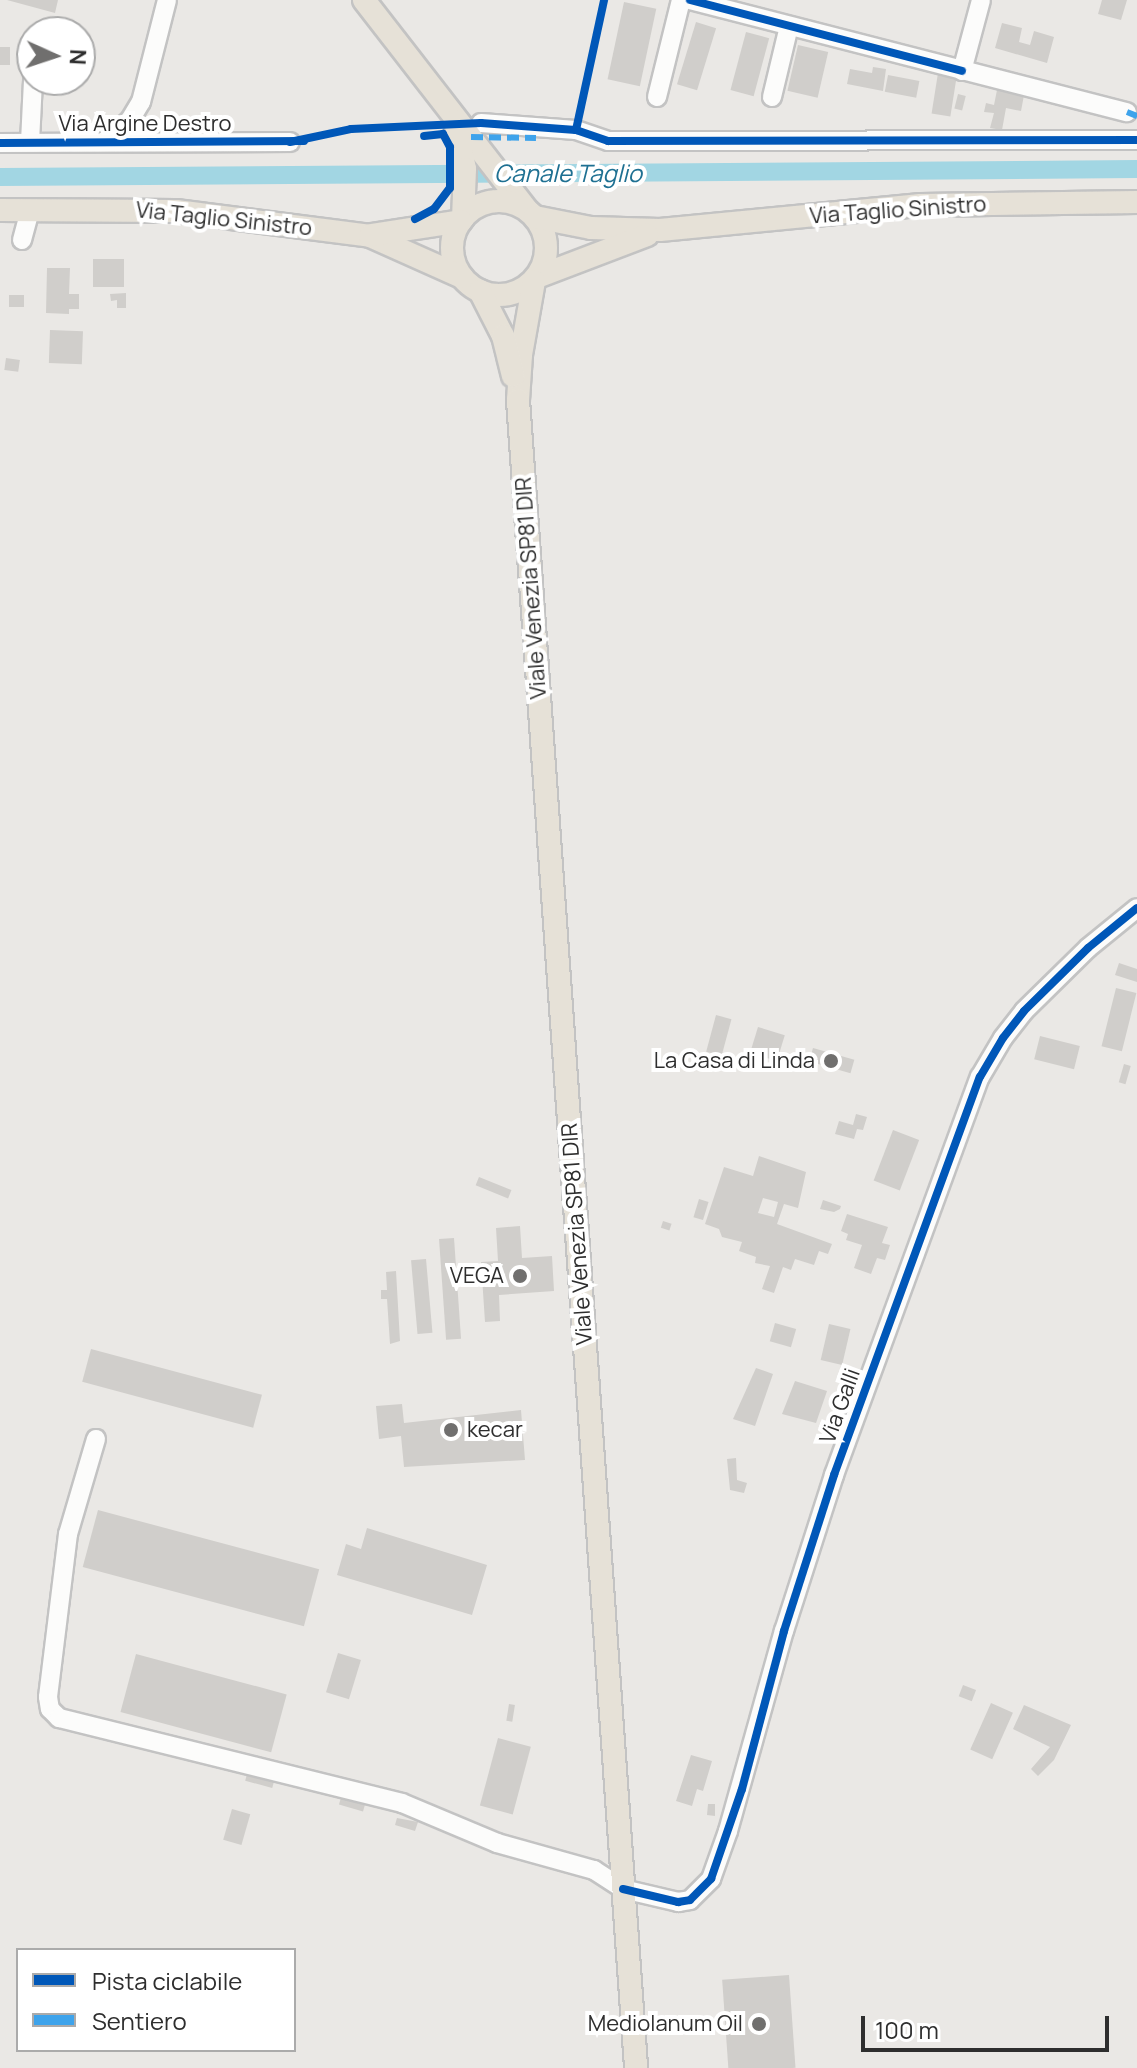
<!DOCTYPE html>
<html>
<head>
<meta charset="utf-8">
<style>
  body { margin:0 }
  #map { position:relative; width:1137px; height:2068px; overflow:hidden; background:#eae8e5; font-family:Manrope,sans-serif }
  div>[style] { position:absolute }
  .canal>* { height:18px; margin:-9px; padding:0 9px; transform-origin:9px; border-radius:9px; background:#a2d6e3 }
  .building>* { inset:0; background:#d0cecb; transform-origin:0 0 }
  .roads { filter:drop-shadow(2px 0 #c3c3c3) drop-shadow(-2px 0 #c3c3c3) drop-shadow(0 2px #c3c3c3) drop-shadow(0 -2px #c3c3c3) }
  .minor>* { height:18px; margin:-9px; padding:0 9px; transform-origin:9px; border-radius:9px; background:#fcfcfb }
  .major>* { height:22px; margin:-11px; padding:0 11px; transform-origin:11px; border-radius:11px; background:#e6e1d7 }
  .major>.ring { margin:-11px; padding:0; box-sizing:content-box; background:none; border:22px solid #e6e1d7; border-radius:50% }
  .quiet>* { height:6px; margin-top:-3px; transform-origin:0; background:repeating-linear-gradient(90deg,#3ea3eb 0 12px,transparent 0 18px) }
  .cycleway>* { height:8px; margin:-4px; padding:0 4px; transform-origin:4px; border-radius:4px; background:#0057b8 }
  .dots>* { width:22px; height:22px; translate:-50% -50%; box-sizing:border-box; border:4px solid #fff; border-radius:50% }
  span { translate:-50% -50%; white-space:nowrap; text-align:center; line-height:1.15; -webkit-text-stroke:8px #fff; paint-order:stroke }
  .street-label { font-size:22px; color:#2e2e2e }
  .poi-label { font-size:22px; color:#2e2e2e }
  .right { translate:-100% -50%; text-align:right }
  .left { translate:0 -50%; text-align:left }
  .water-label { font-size:24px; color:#1e7092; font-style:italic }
  .legend { position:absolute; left:16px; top:1948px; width:280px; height:104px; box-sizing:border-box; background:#fff; border:2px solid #ababab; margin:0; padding:10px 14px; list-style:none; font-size:24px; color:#2e2e2e }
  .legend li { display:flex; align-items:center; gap:16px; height:40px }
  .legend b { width:40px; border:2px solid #ababab }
  .north { position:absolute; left:16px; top:16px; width:80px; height:80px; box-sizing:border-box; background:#fff; border:2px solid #ababab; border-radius:50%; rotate:93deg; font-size:22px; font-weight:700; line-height:32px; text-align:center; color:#2e2e2e }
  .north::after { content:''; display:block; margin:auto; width:28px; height:36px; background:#706f6e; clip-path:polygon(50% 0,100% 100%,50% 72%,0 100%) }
  .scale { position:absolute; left:861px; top:2016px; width:248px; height:36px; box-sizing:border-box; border:4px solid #2e2e2e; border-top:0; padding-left:10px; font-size:24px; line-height:28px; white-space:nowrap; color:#2e2e2e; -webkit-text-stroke:6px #fff; paint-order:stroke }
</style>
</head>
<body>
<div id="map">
  <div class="canal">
    <i style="left:0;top:177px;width:1137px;rotate:-0.4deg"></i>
  </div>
  <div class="building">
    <i style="clip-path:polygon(7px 0,58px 0,55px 13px)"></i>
    <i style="clip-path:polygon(1102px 0,1127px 0,1121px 20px,1098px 14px)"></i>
    <i style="left:624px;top:2px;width:33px;height:79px;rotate:12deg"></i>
    <i style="left:696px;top:22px;width:21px;height:65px;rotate:17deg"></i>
    <i style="clip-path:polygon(1002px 23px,1022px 28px,1019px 42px,1030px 45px,1034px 31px,1054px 37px,1047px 63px,995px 48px)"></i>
    <i style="left:746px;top:32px;width:24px;height:60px;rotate:15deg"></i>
    <i style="left:798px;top:45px;width:31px;height:47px;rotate:13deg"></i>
    <i style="left:0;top:47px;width:10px;height:18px"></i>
    <i style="clip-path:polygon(873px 67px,886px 69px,883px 91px,847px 84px,850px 69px,872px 73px)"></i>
    <i style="left:938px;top:73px;width:19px;height:41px;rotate:9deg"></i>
    <i style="left:888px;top:75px;width:32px;height:17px;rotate:11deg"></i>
    <i style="clip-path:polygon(998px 85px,1025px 90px,1021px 111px,1006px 108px,1002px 130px,990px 128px,994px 113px,984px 112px,986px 103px,994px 105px)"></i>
    <i style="left:958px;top:94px;width:8px;height:15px;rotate:14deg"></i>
    <i style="left:93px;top:259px;width:31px;height:28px"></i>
    <i style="clip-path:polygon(47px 268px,70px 268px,69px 294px,79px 294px,79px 309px,69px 309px,69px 314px,46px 313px)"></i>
    <i style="clip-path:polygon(126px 293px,126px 308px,117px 308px,117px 300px,111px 301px,110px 294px)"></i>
    <i style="left:9px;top:295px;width:15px;height:12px"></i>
    <i style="left:50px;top:330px;width:33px;height:33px;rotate:2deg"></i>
    <i style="left:6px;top:358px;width:14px;height:12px;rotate:8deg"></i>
    <i style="clip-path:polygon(1119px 963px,1137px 969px,1137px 982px,1115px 975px)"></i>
    <i style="left:1116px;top:988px;width:21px;height:60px;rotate:14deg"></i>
    <i style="left:716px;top:1015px;width:16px;height:38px;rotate:15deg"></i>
    <i style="left:758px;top:1027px;width:28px;height:27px;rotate:17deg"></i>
    <i style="left:1040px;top:1036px;width:41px;height:24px;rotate:14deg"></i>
    <i style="left:813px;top:1048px;width:43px;height:14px;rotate:16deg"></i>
    <i style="left:1124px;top:1064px;width:7px;height:19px;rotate:16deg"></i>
    <i style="clip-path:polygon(856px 1114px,867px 1117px,863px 1130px,857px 1129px,854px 1139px,835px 1134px,839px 1121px,853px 1125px)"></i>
    <i style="left:893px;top:1130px;width:28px;height:54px;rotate:21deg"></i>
    <i style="clip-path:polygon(evenodd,759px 1156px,806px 1172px,798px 1208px,784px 1204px,777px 1224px,832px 1244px,828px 1254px,819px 1251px,814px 1265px,795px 1259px,791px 1270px,783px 1267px,774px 1293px,762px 1289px,770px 1266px,755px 1263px,756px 1257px,739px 1251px,742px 1242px,722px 1237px,719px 1229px,705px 1224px,724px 1167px,753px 1176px,759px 1156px,763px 1198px,778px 1202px,774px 1217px,758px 1213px,763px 1198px)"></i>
    <i style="left:479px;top:1177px;width:35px;height:9px;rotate:22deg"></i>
    <i style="left:699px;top:1199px;width:10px;height:19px;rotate:17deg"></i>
    <i style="clip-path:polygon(823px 1200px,841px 1206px,840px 1209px,834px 1212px,820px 1209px)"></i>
    <i style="clip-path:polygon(847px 1214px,888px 1227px,882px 1243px,890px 1245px,885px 1260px,877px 1258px,871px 1274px,854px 1268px,862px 1245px,846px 1240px,848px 1234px,841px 1231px)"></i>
    <i style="left:663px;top:1221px;width:9px;height:7px;rotate:18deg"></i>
    <i style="clip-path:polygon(520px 1226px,522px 1258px,552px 1256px,554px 1291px,499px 1295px,500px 1321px,485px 1322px,481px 1262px,498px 1261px,496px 1228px)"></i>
    <i style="left:454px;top:1238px;width:101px;height:15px;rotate:86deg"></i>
    <i style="left:426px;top:1259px;width:74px;height:15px;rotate:85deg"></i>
    <i style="clip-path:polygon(396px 1271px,400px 1341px,390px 1344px,387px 1299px,381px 1299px,381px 1290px,387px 1290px,386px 1272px)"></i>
    <i style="left:775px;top:1323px;width:22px;height:19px;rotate:16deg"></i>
    <i style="left:829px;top:1324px;width:22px;height:37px;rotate:13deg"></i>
    <i style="left:91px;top:1349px;width:177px;height:34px;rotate:15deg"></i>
    <i style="clip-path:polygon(756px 1368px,773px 1374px,755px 1426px,733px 1419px)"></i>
    <i style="clip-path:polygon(795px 1381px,827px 1391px,816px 1423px,782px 1414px)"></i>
    <i style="clip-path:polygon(402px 1404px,404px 1423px,521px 1410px,525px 1460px,404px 1467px,401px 1436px,379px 1439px,376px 1406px)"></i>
    <i style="clip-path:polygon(736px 1458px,737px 1480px,747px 1483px,744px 1493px,730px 1490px,727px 1459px)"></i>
    <i style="left:98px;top:1510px;width:229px;height:59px;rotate:15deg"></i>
    <i style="clip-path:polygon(367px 1528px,487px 1565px,472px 1615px,337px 1575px,346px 1544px,361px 1549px)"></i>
    <i style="left:338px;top:1653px;width:24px;height:41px;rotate:17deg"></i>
    <i style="left:136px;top:1654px;width:156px;height:60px;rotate:15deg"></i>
    <i style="left:963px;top:1685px;width:14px;height:12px;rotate:21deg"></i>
    <i style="left:991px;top:1703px;width:24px;height:51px;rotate:24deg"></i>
    <i style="left:509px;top:1704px;width:6px;height:17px;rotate:9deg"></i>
    <i style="clip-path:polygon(1024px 1705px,1071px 1725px,1054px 1760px,1038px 1776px,1031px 1769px,1050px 1747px,1013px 1729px)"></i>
    <i style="left:498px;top:1738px;width:34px;height:70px;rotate:15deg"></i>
    <i style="clip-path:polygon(691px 1755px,712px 1761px,703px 1791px,697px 1789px,692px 1806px,676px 1801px)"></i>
    <i style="left:247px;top:1774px;width:28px;height:7px;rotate:15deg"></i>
    <i style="left:342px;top:1794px;width:25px;height:11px;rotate:16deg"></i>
    <i style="clip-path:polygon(708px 1804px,715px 1804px,715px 1816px,707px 1815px)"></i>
    <i style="left:232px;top:1809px;width:19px;height:32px;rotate:16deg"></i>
    <i style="clip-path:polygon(397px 1818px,418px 1822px,415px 1831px,395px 1825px)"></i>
    <i style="left:789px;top:1975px;width:93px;height:67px;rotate:86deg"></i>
  </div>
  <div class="roads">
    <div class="minor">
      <i style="left:690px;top:0;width:451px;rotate:14.4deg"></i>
      <i style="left:962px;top:71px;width:73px;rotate:-75deg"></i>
      <i style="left:657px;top:97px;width:100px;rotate:-76.1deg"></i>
      <i style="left:772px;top:97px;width:73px;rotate:-76.5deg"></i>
      <i style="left:481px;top:123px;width:95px;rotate:4.2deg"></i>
      <i style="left:576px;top:130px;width:34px;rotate:19deg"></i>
      <i style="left:608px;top:141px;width:529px;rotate:-0.11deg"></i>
      <i style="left:105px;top:141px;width:33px;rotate:-40deg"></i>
      <i style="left:130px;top:120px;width:21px;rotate:-59deg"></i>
      <i style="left:141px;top:102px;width:105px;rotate:-75.7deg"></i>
      <i style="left:30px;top:142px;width:62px;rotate:-87.2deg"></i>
      <i style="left:0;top:143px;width:290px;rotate:-0.2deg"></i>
      <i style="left:22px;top:240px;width:31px;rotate:-75deg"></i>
      <i style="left:96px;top:1439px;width:99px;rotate:106.4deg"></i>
      <i style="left:68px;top:1534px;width:164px;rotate:97deg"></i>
      <i style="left:48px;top:1697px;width:12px;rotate:81deg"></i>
      <i style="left:50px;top:1709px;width:13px;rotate:45deg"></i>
      <i style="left:59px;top:1718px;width:353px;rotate:13.9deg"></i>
      <i style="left:402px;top:1803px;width:103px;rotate:22.8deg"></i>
      <i style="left:497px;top:1843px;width:101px;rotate:15.6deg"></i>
      <i style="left:594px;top:1870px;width:35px;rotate:33deg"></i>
      <i style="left:623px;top:1889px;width:57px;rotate:13.3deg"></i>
      <i style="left:678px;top:1902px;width:12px;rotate:-9deg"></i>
      <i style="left:690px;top:1900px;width:30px;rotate:-45deg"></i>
      <i style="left:711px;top:1879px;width:51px;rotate:-70.5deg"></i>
      <i style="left:728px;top:1831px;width:208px;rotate:-74.4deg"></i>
      <i style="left:784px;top:1631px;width:164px;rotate:-72.2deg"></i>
      <i style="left:834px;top:1475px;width:424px;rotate:-69.9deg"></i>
      <i style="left:980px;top:1077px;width:45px;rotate:-59.5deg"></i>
      <i style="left:1003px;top:1038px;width:34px;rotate:-52deg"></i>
      <i style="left:1024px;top:1011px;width:90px;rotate:-44.5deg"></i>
      <i style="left:1088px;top:948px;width:63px;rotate:-39.2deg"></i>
    </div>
    <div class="major">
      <i style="left:364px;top:0;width:264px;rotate:52.2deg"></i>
      <i style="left:455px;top:121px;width:49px;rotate:78.2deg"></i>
      <i style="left:465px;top:169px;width:49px;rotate:92.3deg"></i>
      <i class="ring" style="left:452px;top:201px;width:72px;height:72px"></i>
      <i style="left:0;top:210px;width:176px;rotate:0.3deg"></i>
      <i style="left:176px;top:211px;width:196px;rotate:7.3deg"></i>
      <i style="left:370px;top:236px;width:101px;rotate:24deg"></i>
      <i style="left:535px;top:217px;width:57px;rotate:11.1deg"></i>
      <i style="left:591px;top:228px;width:69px;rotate:1.7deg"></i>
      <i style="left:660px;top:230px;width:262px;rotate:-5.5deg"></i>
      <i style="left:921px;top:205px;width:216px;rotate:-0.8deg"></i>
      <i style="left:371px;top:235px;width:91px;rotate:-8.8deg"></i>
      <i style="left:537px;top:277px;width:118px;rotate:-20.9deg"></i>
      <i style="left:534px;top:281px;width:75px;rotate:100deg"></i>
      <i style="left:521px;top:355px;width:45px;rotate:93.8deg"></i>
      <i style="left:518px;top:400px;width:1672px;rotate:85.95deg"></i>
      <i style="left:480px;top:291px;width:51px;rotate:62.9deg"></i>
      <i style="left:503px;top:336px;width:41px;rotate:76deg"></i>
    </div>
  </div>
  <div class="quiet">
    <i style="left:1127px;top:112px;width:11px;rotate:22deg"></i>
    <i style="left:471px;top:137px;width:65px;rotate:0.9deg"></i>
  </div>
  <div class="cycleway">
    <i style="left:690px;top:0;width:281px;rotate:14.6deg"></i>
    <i style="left:576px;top:130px;width:133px;rotate:-77.8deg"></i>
    <i style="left:290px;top:142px;width:62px;rotate:-12deg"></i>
    <i style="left:351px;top:129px;width:130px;rotate:-2.6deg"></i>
    <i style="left:481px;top:123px;width:95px;rotate:4.2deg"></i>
    <i style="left:576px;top:130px;width:34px;rotate:19deg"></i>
    <i style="left:608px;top:141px;width:529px;rotate:-0.11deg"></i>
    <i style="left:0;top:143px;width:304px;rotate:-0.4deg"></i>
    <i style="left:415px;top:219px;width:21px;rotate:-28deg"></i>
    <i style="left:434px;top:209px;width:26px;rotate:-53deg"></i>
    <i style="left:450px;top:188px;width:41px;rotate:-90deg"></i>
    <i style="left:450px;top:147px;width:15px;rotate:-118deg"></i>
    <i style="left:443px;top:134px;width:19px;rotate:174deg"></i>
    <i style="left:623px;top:1889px;width:57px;rotate:13.3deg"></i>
    <i style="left:678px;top:1902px;width:12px;rotate:-9deg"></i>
    <i style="left:690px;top:1900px;width:30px;rotate:-45deg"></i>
    <i style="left:711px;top:1879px;width:95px;rotate:-71deg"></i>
    <i style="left:742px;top:1789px;width:163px;rotate:-75.1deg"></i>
    <i style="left:784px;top:1631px;width:164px;rotate:-72.2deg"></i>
    <i style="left:834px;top:1475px;width:424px;rotate:-69.9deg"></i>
    <i style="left:980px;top:1077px;width:45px;rotate:-59.5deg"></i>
    <i style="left:1003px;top:1038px;width:34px;rotate:-52deg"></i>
    <i style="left:1024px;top:1011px;width:90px;rotate:-44.5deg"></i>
    <i style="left:1088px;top:948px;width:63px;rotate:-39.2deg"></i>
  </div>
  <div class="dots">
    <i style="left:831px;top:1061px;background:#706f6e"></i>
    <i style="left:520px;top:1276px;background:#706f6e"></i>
    <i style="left:451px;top:1430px;background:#706f6e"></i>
    <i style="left:759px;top:2024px;background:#706f6e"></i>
  </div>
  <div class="street-label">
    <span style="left:145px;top:124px">Via Argine Destro</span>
    <span style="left:898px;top:210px;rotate:-4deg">Via Taglio Sinistro</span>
    <span style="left:224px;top:219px;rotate:6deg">Via Taglio Sinistro</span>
    <span style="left:531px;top:588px;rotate:-94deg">Viale Venezia SP81 DIR</span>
    <span style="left:577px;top:1234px;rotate:-94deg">Viale Venezia SP81 DIR</span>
    <span style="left:840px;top:1406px;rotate:-70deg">Via Galli</span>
  </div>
  <div class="poi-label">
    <span class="right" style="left:815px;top:1061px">La Casa di Linda</span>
    <span class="right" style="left:504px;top:1276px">VEGA</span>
    <span class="left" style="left:467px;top:1430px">kecar</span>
    <span class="right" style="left:743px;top:2024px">Mediolanum Oil</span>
  </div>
  <div class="water-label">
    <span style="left:568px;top:173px">Canale Taglio</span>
  </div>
  <ul class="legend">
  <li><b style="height:10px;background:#0057b8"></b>Pista ciclabile</li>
  <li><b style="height:10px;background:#3ea3eb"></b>Sentiero</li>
  </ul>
  <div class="north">N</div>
  <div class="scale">100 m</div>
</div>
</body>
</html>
